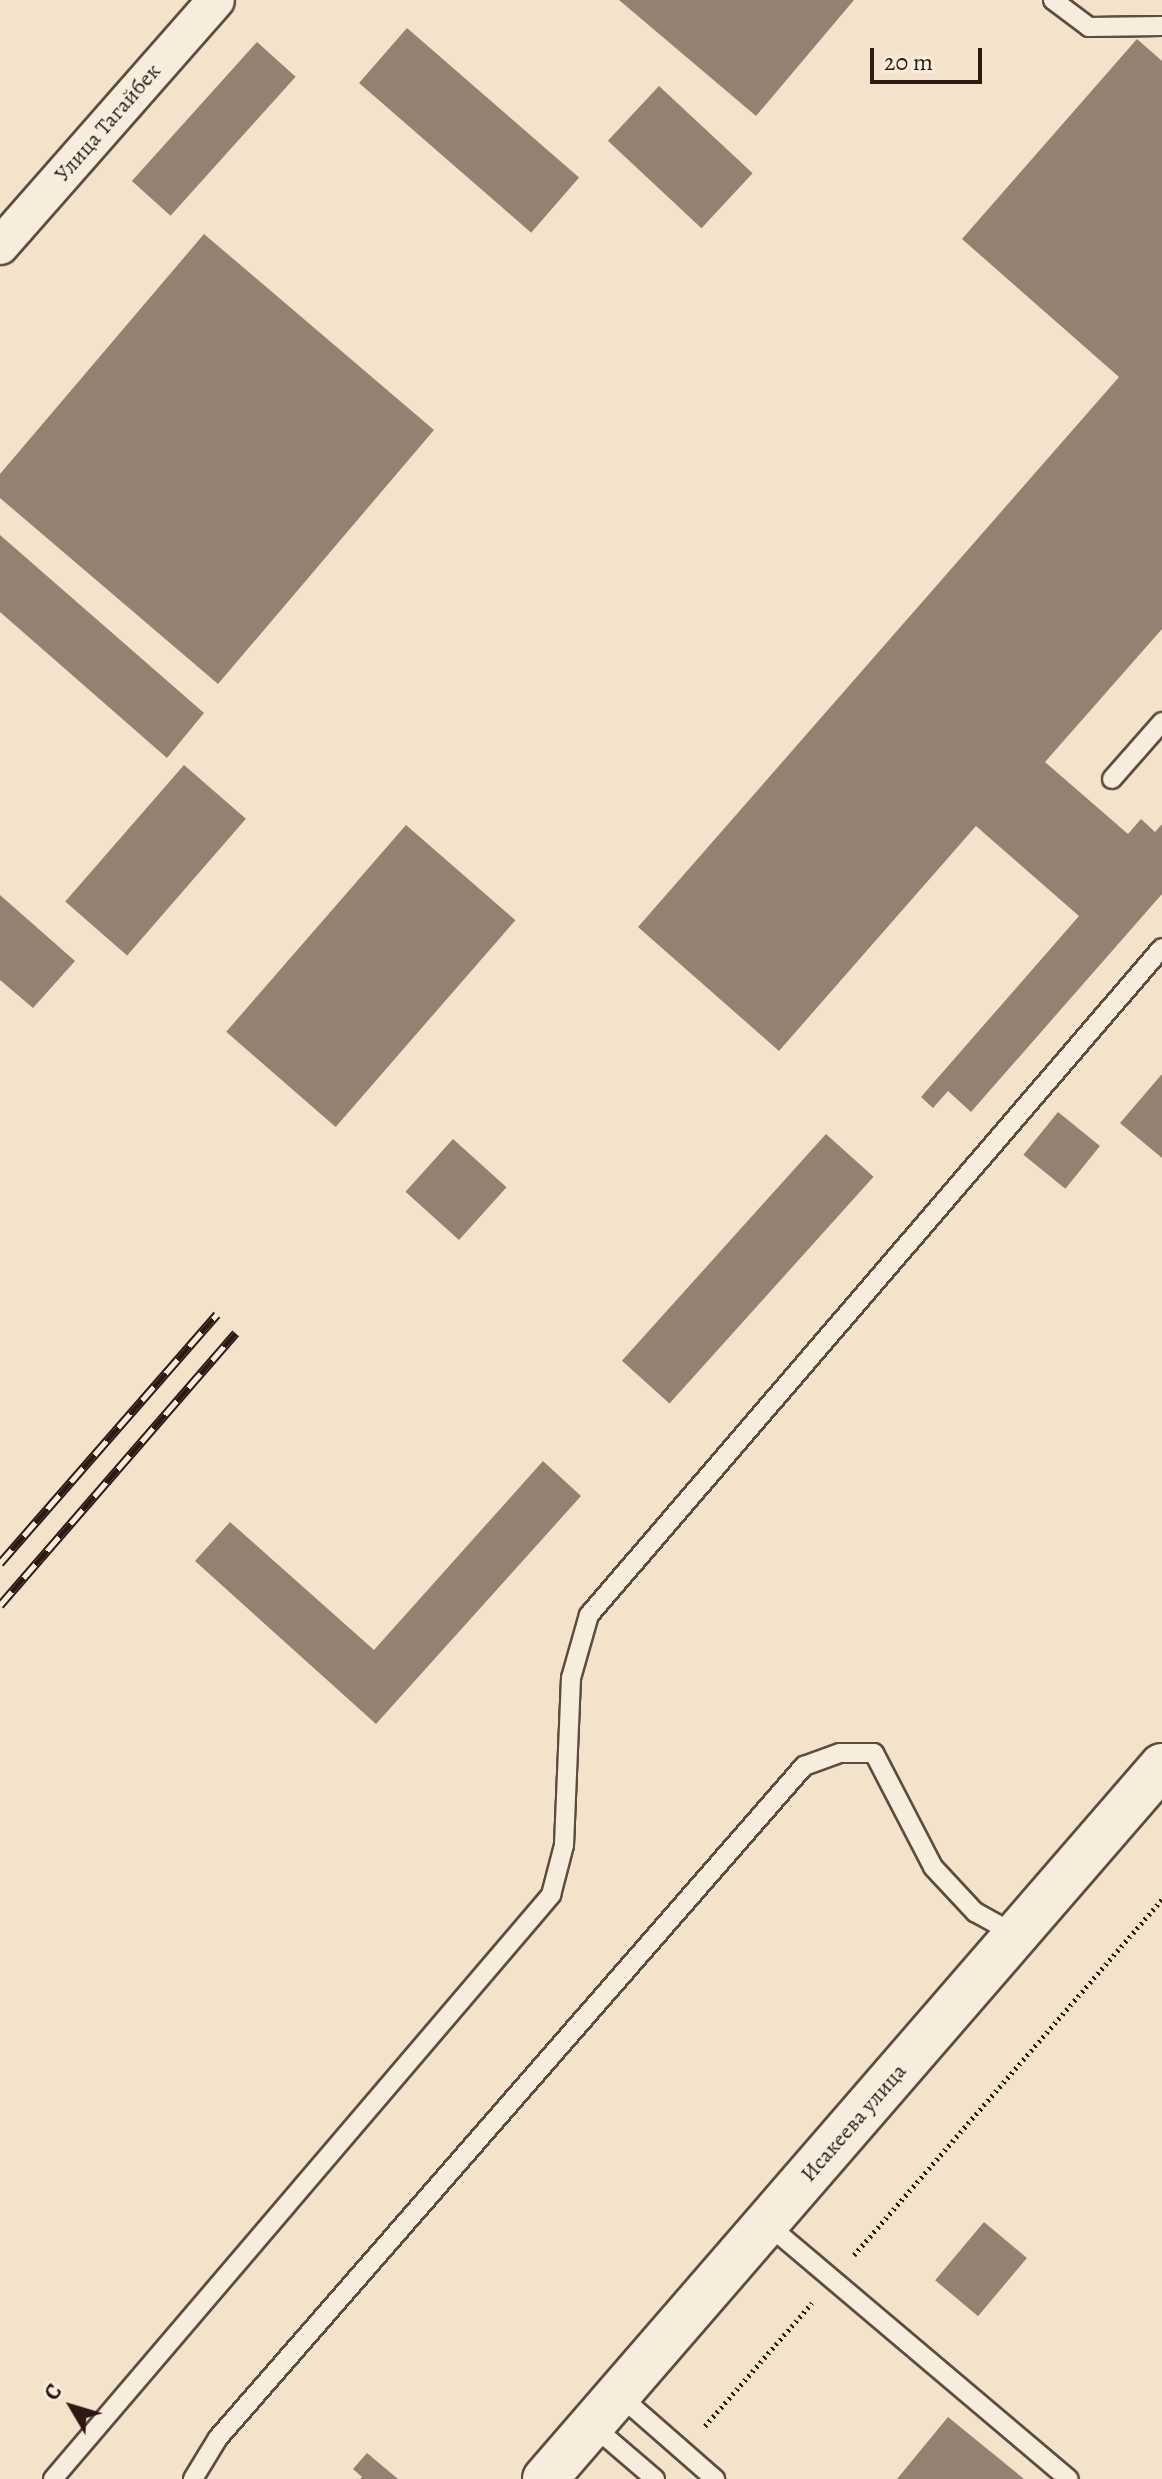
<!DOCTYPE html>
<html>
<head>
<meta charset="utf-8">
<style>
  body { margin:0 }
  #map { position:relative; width:1162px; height:2479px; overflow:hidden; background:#f3e3cb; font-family:Alegreya,serif }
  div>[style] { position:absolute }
  .building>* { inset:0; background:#938272; transform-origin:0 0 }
  .path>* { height:5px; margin-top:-2.5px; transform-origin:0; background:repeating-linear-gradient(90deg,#2c1912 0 2px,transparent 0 6px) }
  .roads { filter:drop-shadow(2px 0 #5e4c40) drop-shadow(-2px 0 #5e4c40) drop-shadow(0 2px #5e4c40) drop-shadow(0 -2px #5e4c40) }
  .service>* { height:18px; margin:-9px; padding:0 9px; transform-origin:9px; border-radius:9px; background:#f7eddd }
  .minor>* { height:36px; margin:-18px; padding:0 18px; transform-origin:18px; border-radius:18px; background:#f7eddd }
  .tertiary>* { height:44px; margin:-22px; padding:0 22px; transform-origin:22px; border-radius:22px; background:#f7eddd }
  .rail>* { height:9px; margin-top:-4.5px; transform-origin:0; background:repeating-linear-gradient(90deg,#f7eddd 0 18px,#2c1912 0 36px); box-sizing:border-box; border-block:2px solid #2c1912 }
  span { translate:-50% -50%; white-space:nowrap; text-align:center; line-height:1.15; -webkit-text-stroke:7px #f7eddd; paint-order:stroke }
  .street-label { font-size:22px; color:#2c1912 }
  .north { position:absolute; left:32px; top:2367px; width:80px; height:80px; -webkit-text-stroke:6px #f7eddd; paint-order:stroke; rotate:308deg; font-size:22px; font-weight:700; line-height:32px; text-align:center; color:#2c1912 }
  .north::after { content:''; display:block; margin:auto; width:28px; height:36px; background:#2c1912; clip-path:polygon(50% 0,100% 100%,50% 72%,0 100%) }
  .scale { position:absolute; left:870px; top:48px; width:112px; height:36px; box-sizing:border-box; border:4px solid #2c1912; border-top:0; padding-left:10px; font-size:24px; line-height:28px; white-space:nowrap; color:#2c1912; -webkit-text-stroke:6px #f7eddd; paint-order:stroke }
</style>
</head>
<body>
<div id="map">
  <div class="building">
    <i style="clip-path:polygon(619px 0,854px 0,756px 116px)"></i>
    <i style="left:407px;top:28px;width:228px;height:73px;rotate:41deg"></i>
    <i style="clip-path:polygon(1137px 39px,1162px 61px,1162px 629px,1045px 762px,1128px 834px,1141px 819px,1155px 832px,1162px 824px,1162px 894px,971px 1112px,948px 1091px,933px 1108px,921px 1097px,1079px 916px,976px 826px,779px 1051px,638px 927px,1119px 377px,962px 239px)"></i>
    <i style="left:257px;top:42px;width:52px;height:187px;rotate:42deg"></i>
    <i style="left:659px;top:86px;width:128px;height:75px;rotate:43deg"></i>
    <i style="clip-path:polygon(204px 234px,434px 430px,218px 684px,0 498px,0 474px)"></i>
    <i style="clip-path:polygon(0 535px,204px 713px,167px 758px,0 612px)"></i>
    <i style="left:184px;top:765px;width:82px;height:181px;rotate:41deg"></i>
    <i style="left:406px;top:825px;width:145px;height:274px;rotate:41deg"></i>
    <i style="clip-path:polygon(0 895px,75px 961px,33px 1008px,0 980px)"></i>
    <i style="clip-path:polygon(1162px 1074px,1162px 1158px,1120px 1123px)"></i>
    <i style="left:1058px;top:1112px;width:54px;height:55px;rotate:39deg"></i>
    <i style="left:826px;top:1134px;width:64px;height:305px;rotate:42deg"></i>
    <i style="left:453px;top:1139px;width:72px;height:71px;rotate:42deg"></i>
    <i style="clip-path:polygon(543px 1461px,581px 1496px,376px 1724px,195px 1561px,230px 1522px,374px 1650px)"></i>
    <i style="left:984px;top:2222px;width:56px;height:76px;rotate:40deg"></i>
    <i style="clip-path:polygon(948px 2417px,1024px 2479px,897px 2479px)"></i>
    <i style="clip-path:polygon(367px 2453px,398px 2479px,360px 2479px,362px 2477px,353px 2469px)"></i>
  </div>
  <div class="path">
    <i style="left:854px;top:2255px;width:471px;rotate:-49.1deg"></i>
    <i style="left:705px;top:2426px;width:163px;rotate:-49deg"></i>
  </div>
  <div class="roads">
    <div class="service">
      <i style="left:1053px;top:0;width:45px;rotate:36.9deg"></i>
      <i style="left:1089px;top:27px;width:73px;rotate:-0.8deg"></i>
      <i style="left:1112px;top:779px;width:76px;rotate:-48.7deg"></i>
      <i style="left:767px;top:2224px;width:395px;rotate:40.2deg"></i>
      <i style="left:619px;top:2395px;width:128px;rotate:41.2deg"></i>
      <i style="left:592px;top:2425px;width:83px;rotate:40.6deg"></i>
      <i style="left:53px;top:2479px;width:768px;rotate:-49.54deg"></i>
      <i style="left:551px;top:1895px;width:52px;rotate:-75.4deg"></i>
      <i style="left:564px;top:1845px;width:167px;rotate:-87.6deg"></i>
      <i style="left:571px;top:1678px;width:66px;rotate:-74.1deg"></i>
      <i style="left:589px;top:1615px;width:879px;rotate:-49.34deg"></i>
      <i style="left:193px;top:2479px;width:48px;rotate:-58.6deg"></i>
      <i style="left:218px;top:2438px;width:892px;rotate:-48.91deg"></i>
      <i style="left:804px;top:1766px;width:38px;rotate:-20deg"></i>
      <i style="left:840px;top:1753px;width:34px"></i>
      <i style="left:874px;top:1753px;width:128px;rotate:62.6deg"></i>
      <i style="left:933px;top:1867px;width:62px;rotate:47deg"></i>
      <i style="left:975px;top:1912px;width:48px;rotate:28.7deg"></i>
    </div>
    <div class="minor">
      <i style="left:0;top:246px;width:327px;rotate:-48.7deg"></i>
    </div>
    <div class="tertiary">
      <i style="left:545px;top:2479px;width:943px;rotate:-49.13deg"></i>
    </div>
  </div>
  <div class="rail">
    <i style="left:0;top:1563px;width:330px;rotate:-48.9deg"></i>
    <i style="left:0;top:1605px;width:360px;rotate:-49.1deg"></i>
  </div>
  <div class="street-label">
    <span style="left:108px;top:123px;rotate:-49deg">Улица Тагайбек</span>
    <span style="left:854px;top:2123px;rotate:-49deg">Исакеева улица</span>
  </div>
  <div class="north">С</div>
  <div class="scale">20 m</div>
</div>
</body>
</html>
